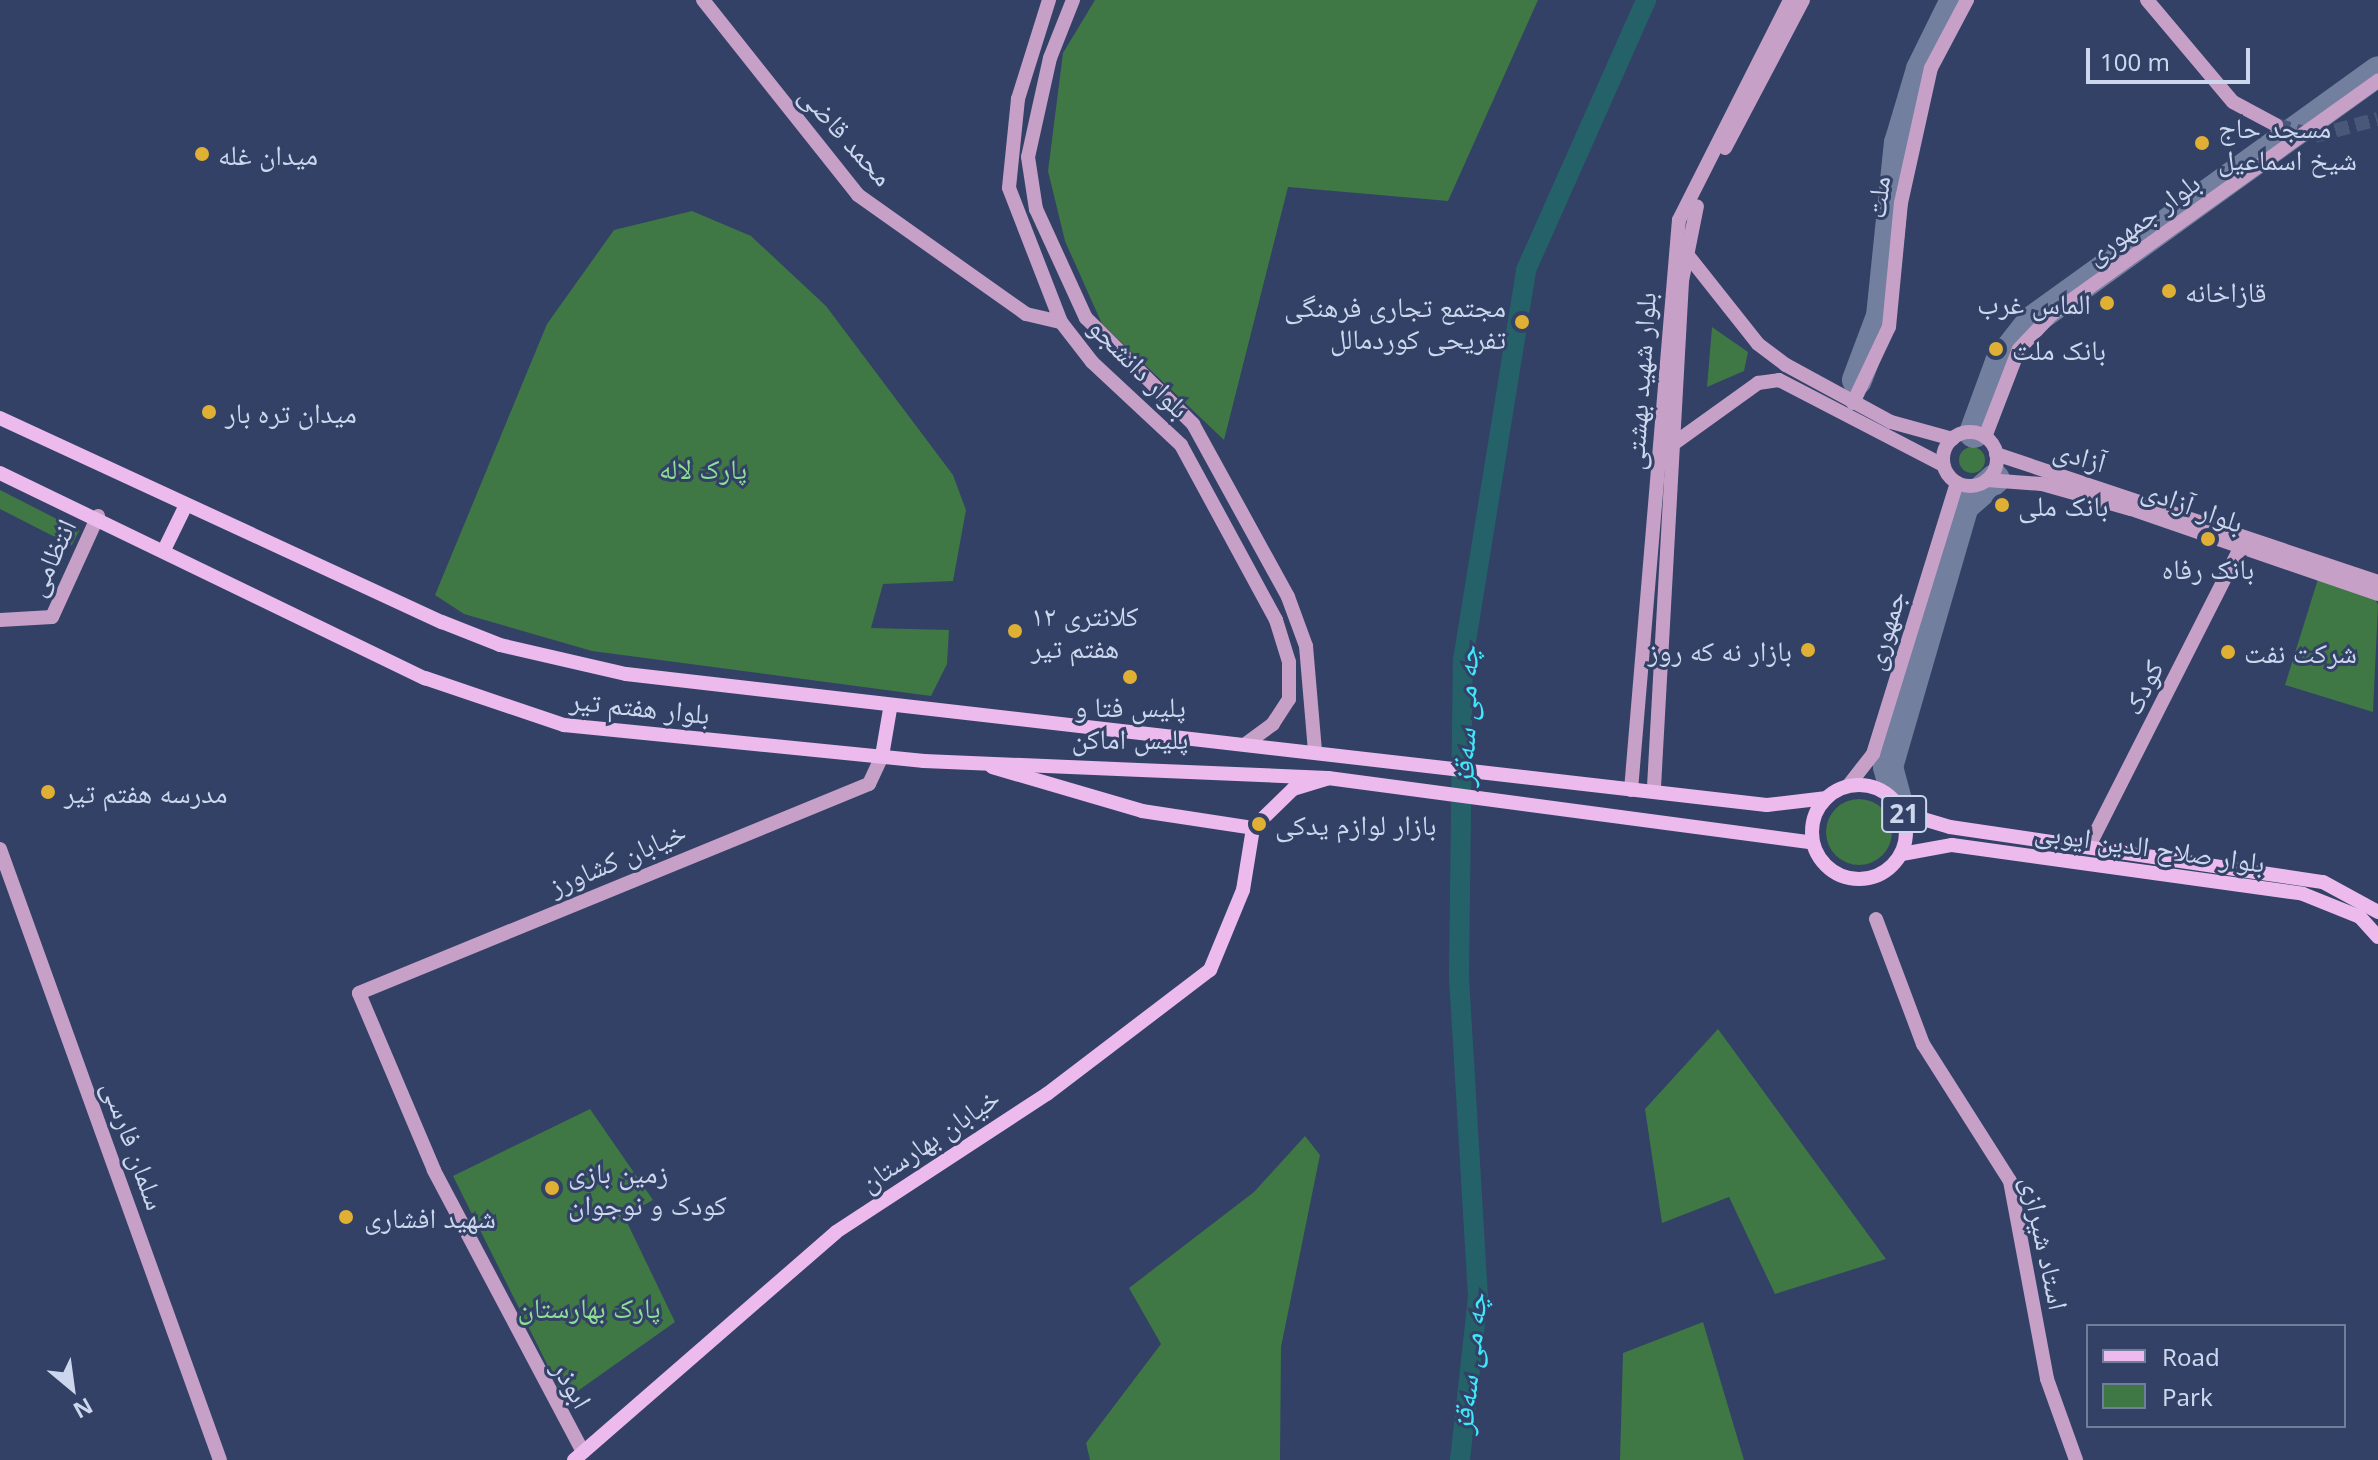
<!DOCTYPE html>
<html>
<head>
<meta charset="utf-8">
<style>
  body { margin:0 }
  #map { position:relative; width:2378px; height:1460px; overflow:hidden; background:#324165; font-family:"Noto Sans","Noto Naskh Arabic",sans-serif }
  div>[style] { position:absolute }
  .green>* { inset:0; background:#3f7745; transform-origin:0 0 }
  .round { border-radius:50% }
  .river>* { height:20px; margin:-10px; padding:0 10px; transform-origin:10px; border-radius:10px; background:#256168 }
  .taxiway>* { height:30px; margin:-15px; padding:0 15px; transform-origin:15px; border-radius:15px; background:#727f9e }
  .secondary-tunnel>* { height:14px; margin-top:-7px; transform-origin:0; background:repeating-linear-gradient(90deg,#495779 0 14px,transparent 0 21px) }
  .secondary>* { height:14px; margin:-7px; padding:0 7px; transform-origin:7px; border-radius:7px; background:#c7a0c7 }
  .secondary>.ring { margin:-7px; padding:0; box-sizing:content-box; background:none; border:14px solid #c7a0c7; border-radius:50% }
  .primary>* { height:14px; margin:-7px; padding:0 7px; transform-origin:7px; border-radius:7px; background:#ecbaec }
  .primary>.ring { margin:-7px; padding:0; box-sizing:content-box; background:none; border:14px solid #ecbaec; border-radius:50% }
  .dots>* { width:22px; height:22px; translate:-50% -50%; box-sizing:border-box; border:4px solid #324165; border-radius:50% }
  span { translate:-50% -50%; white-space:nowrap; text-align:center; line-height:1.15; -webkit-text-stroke:6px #324165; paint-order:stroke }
  .shield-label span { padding:2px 6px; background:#324165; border:2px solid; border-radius:6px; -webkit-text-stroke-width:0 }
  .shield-label { font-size:26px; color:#ccd6ed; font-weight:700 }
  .poi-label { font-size:28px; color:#ccd6ed }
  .left { translate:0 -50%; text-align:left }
  .right { translate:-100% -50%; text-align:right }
  .street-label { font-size:28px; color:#ccd6ed }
  .park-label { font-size:28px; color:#8cdf94 }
  .water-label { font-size:30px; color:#41e7fa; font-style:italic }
  .legend { position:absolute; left:2086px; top:1324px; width:260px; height:104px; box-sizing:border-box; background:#324165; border:2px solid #707d9b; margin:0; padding:10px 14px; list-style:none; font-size:24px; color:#ccd6ed }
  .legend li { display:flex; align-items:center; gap:16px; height:40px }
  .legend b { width:40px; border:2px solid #707d9b }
  .north { position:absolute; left:32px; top:1348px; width:80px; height:80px; -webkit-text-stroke:6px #324165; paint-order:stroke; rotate:151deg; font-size:22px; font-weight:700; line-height:32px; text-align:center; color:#ccd6ed }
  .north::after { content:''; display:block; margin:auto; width:28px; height:36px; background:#ccd6ed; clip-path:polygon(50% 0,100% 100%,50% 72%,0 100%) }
  .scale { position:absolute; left:2086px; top:48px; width:164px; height:36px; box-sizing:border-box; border:4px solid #ccd6ed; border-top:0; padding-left:10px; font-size:24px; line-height:28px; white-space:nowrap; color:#ccd6ed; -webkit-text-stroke:6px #324165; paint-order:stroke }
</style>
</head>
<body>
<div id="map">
  <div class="green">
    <i style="clip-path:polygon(1095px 0,1538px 0,1448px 201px,1288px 187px,1224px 440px,1102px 324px,1065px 241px,1048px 171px,1063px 53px)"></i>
    <i style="clip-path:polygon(692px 211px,751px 236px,826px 306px,953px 475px,966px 510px,953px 581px,883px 584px,871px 628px,949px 630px,947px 664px,931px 696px,592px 651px,464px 614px,435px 595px,547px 324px,614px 230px)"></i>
    <i style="clip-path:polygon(1712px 327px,1748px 352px,1744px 371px,1707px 387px)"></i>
    <i class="round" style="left:1959px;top:447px;width:26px;height:26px"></i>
    <i style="left:0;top:490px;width:89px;height:17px;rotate:27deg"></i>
    <i style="clip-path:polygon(2318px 579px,2373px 594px,2378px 605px,2373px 712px,2285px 685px)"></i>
    <i class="round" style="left:1826px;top:799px;width:66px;height:66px"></i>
    <i style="clip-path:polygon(1718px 1029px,1886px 1259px,1775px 1294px,1729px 1197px,1662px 1223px,1645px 1109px)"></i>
    <i style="clip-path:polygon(590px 1109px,653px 1200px,624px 1216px,675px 1322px,565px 1400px,453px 1176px)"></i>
    <i style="clip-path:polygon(1305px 1136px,1320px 1155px,1281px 1347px,1280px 1460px,1090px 1460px,1086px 1443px,1161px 1344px,1129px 1288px,1254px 1192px)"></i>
    <i style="clip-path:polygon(1703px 1322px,1744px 1460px,1620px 1460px,1623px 1353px)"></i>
  </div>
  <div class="river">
    <i style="left:1460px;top:1460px;width:164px;rotate:-83.7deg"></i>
    <i style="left:1478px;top:1297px;width:323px;rotate:-93.4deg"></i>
    <i style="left:1459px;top:975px;width:315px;rotate:-89.3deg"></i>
    <i style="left:1463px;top:660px;width:395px;rotate:-80.8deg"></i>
    <i style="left:1526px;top:270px;width:295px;rotate:-66deg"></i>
  </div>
  <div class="taxiway">
    <i style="left:1857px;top:380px;width:68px;rotate:-69.4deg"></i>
    <i style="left:1881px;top:316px;width:174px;rotate:-84.1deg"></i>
    <i style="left:1899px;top:143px;width:77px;rotate:-73.4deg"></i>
    <i style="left:1921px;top:69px;width:77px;rotate:-63.8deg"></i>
    <i style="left:1974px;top:433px;width:76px;rotate:-69.9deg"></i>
    <i style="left:2000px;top:362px;width:52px;rotate:-52deg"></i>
    <i style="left:2032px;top:321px;width:427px;rotate:-35.8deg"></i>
    <i style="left:1898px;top:804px;width:38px;rotate:-105deg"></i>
    <i style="left:1888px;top:767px;width:272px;rotate:-73.8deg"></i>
    <i style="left:1964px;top:506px;width:41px;rotate:-41.1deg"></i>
  </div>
  <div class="secondary-tunnel">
    <i style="left:2276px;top:125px;width:41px;rotate:15.8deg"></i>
    <i style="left:2315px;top:136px;width:65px;rotate:-15.1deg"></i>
  </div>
  <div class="secondary">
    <i style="left:703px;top:0;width:249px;rotate:51.5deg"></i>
    <i style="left:858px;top:195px;width:206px;rotate:35.3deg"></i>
    <i style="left:1026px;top:314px;width:36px;rotate:13deg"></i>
    <i style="left:1049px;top:0;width:104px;rotate:107.4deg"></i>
    <i style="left:1018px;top:99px;width:89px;rotate:95.8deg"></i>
    <i style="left:1009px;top:188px;width:144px;rotate:68.8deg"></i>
    <i style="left:1061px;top:322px;width:51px;rotate:52.2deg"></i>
    <i style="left:1092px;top:362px;width:122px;rotate:43deg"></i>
    <i style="left:1181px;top:445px;width:199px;rotate:61.5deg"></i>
    <i style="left:1276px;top:620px;width:44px;rotate:72.8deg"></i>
    <i style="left:1289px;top:662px;width:37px;rotate:90deg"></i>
    <i style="left:1289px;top:699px;width:30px;rotate:123deg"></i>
    <i style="left:1273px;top:724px;width:32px;rotate:144deg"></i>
    <i style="left:1073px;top:0;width:62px;rotate:111.6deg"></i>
    <i style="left:1050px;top:58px;width:101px;rotate:102.5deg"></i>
    <i style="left:1028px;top:157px;width:53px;rotate:81.3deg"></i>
    <i style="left:1036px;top:209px;width:120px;rotate:65.4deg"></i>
    <i style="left:1086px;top:318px;width:151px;rotate:44.7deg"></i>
    <i style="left:1193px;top:424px;width:197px;rotate:61.2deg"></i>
    <i style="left:1288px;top:597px;width:52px;rotate:69.8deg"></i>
    <i style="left:1306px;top:646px;width:106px;rotate:85.1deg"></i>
    <i style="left:2147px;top:0;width:133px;rotate:49.9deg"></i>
    <i style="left:2233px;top:102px;width:49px;rotate:28.1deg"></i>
    <i style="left:1725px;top:148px;width:167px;rotate:-62.2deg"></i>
    <i style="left:1682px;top:248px;width:122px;rotate:51.6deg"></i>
    <i style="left:1758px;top:344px;width:35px;rotate:37deg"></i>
    <i style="left:1786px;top:365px;width:119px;rotate:28.5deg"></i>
    <i style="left:1891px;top:422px;width:64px;rotate:15.3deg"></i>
    <i style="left:1853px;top:403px;width:84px;rotate:-64.7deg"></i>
    <i style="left:1889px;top:327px;width:125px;rotate:-84.5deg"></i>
    <i style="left:1901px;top:203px;width:138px;rotate:-77.5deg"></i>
    <i style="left:1931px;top:68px;width:77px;rotate:-62.1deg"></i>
    <i class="ring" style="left:1943px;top:432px;width:40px;height:40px"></i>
    <i style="left:1985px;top:437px;width:94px;rotate:-68.9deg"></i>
    <i style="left:2019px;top:349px;width:48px;rotate:-46.7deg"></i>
    <i style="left:2052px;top:314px;width:401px;rotate:-35.6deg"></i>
    <i style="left:1669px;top:447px;width:110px;rotate:-35.7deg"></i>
    <i style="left:1758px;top:383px;width:21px;rotate:-8deg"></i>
    <i style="left:1779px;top:380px;width:185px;rotate:27.4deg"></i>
    <i style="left:1996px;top:454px;width:403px;rotate:18.5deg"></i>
    <i style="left:1987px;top:480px;width:55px;rotate:4.2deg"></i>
    <i style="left:2042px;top:484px;width:92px;rotate:15.7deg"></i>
    <i style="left:2131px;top:509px;width:261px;rotate:19deg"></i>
    <i style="left:0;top:620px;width:52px;rotate:-3.3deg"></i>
    <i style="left:52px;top:617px;width:111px;rotate:-65.5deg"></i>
    <i style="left:1848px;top:786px;width:41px;rotate:-52deg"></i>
    <i style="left:1873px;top:754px;width:284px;rotate:-72.8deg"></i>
    <i style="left:1654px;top:787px;width:507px;rotate:-86.83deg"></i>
    <i style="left:1682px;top:281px;width:76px;rotate:-78.7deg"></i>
    <i style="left:1631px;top:790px;width:572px;rotate:-85.19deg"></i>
    <i style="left:1679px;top:220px;width:246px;rotate:-63.2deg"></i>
    <i style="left:2089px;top:846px;width:332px;rotate:-63.1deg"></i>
    <i style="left:0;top:849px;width:649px;rotate:70.2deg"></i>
    <i style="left:1876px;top:919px;width:134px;rotate:69.4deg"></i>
    <i style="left:1923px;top:1044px;width:162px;rotate:57.6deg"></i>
    <i style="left:2010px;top:1181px;width:201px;rotate:79.4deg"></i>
    <i style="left:2047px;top:1379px;width:86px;rotate:70.3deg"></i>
    <i style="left:583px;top:1452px;width:319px;rotate:-117.9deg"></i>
    <i style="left:434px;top:1170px;width:192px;rotate:-113deg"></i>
    <i style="left:359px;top:993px;width:551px;rotate:-22.28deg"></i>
    <i style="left:869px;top:784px;width:31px;rotate:-65deg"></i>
  </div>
  <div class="primary">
    <i style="left:0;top:418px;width:487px;rotate:24.8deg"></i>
    <i style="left:442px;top:622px;width:62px;rotate:21.6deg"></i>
    <i style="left:500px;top:645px;width:129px;rotate:13deg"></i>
    <i style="left:626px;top:674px;width:1148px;rotate:6.55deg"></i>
    <i style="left:1767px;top:805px;width:60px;rotate:-6.7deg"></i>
    <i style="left:0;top:473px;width:472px;rotate:25.8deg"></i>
    <i style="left:425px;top:678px;width:147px;rotate:18.7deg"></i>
    <i style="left:564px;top:725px;width:362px;rotate:5.7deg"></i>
    <i style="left:924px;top:761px;width:404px;rotate:2.4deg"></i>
    <i style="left:165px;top:548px;width:48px;rotate:-64deg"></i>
    <i style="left:882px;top:756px;width:48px;rotate:-80.3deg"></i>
    <i style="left:992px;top:767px;width:156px;rotate:16.3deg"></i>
    <i style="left:1142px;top:811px;width:112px;rotate:8.7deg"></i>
    <i style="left:1253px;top:828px;width:56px;rotate:-44.3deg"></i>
    <i style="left:1293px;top:789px;width:37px;rotate:-17deg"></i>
    <i style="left:1328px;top:778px;width:489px;rotate:7.6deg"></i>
    <i class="ring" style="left:1812px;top:785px;width:80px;height:80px"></i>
    <i style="left:1903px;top:813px;width:49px;rotate:16.6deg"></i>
    <i style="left:1950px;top:827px;width:377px;rotate:8.4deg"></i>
    <i style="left:2323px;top:882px;width:63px;rotate:28.6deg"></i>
    <i style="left:1902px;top:854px;width:51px;rotate:-10.2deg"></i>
    <i style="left:1952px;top:845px;width:354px;rotate:7.9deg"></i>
    <i style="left:2303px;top:894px;width:61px;rotate:22deg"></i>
    <i style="left:2360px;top:917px;width:27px;rotate:48deg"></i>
    <i style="left:574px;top:1460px;width:347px;rotate:-41deg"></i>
    <i style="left:836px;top:1232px;width:252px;rotate:-33.2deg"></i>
    <i style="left:1047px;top:1094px;width:205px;rotate:-37.3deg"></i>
    <i style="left:1210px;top:970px;width:87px;rotate:-67.6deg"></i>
    <i style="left:1243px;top:890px;width:63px;rotate:-80.8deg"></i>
  </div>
  <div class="dots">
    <i style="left:2202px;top:143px;background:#e0b034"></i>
    <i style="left:202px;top:154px;background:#e0b034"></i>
    <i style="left:2169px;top:291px;background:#e0b034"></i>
    <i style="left:2107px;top:303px;background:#e0b034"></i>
    <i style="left:1522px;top:322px;background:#e0b034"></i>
    <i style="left:1996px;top:349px;background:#e0b034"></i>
    <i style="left:209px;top:412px;background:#e0b034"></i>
    <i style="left:2002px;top:505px;background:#e0b034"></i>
    <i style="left:2208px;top:539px;background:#e0b034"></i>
    <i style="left:1015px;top:631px;background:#e0b034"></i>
    <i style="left:1808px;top:650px;background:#e0b034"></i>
    <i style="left:2228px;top:652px;background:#e0b034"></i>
    <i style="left:1130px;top:677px;background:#e0b034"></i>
    <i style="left:48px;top:792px;background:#e0b034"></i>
    <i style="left:1259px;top:824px;background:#e0b034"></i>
    <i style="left:552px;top:1188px;background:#e0b034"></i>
    <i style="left:346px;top:1217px;background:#e0b034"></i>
  </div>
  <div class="shield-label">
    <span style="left:1904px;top:814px">21</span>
  </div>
  <div class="poi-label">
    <span class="left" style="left:2218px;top:143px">مسجد حاج<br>شیخ اسماعیل</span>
    <span class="left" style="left:218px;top:154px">میدان غله</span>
    <span class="left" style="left:2185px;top:291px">قازاخانه</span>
    <span class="right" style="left:2091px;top:303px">الماس غرب</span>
    <span class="right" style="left:1506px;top:322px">مجتمع تجاری فرهنگی<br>تفریحی کوردمالل</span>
    <span class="left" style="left:2012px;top:349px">بانک ملت</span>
    <span class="left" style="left:225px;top:412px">میدان تره بار</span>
    <span class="left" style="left:2018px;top:505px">بانک ملی</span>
    <span style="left:2208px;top:568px">بانک رفاه</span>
    <span class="left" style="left:1031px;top:631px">کلانتری ۱۲<br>هفتم تیر</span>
    <span class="right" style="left:1792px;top:650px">بازار نه که روز</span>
    <span class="left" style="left:2244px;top:652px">شرکت نفت</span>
    <span style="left:1130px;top:722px">پلیس فتا و<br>پلیس اماکن</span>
    <span class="left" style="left:64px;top:792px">مدرسه هفتم تیر</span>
    <span class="left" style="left:1275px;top:824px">بازار لوازم یدکی</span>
    <span class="left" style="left:568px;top:1188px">زمین بازی<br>کودک و نوجوان</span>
    <span class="left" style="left:364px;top:1217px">شهید افشاری</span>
  </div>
  <div class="street-label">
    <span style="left:847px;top:135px;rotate:48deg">محمد قاضی</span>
    <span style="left:1877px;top:197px;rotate:-83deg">ملت</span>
    <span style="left:2142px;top:218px;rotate:-36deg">بلوار جمهوری</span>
    <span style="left:1140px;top:367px;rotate:45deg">بلوار دانشجو</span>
    <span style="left:1639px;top:381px;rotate:-86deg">بلوار شهید بهشتی</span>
    <span style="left:2080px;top:455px;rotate:16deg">آزادی</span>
    <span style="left:2193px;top:505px;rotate:20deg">بلوار آزادی</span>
    <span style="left:50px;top:557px;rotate:-65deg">انتظامی</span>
    <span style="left:1884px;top:630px;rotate:-73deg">جمهوری</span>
    <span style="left:2142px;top:687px;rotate:-63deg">کودک</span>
    <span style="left:640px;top:706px;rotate:6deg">بلوار هفتم تیر</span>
    <span style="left:2150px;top:846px;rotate:8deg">بلوار صلاح الدین ایوبی</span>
    <span style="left:617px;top:858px;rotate:-23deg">خیابان کشاورز</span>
    <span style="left:929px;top:1139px;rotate:-34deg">خیابان بهارستان</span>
    <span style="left:135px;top:1145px;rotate:70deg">سلمان فارسی</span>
    <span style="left:2046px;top:1243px;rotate:78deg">استاد شیرازی</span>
    <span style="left:573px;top:1384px;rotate:60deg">ابوذر</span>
  </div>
  <div class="park-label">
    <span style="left:703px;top:468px">پارک لاله</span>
    <span style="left:589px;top:1307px">پارک بهارستان</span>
  </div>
  <div class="water-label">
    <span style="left:1465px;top:716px;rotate:-88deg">چە می سەقز</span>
    <span style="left:1469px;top:1363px;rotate:-84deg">چە می سەقز</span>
  </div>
  <ul class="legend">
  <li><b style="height:10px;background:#ecbaec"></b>Road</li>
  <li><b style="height:22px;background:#3f7745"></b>Park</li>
  </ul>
  <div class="north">N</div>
  <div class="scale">100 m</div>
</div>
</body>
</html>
